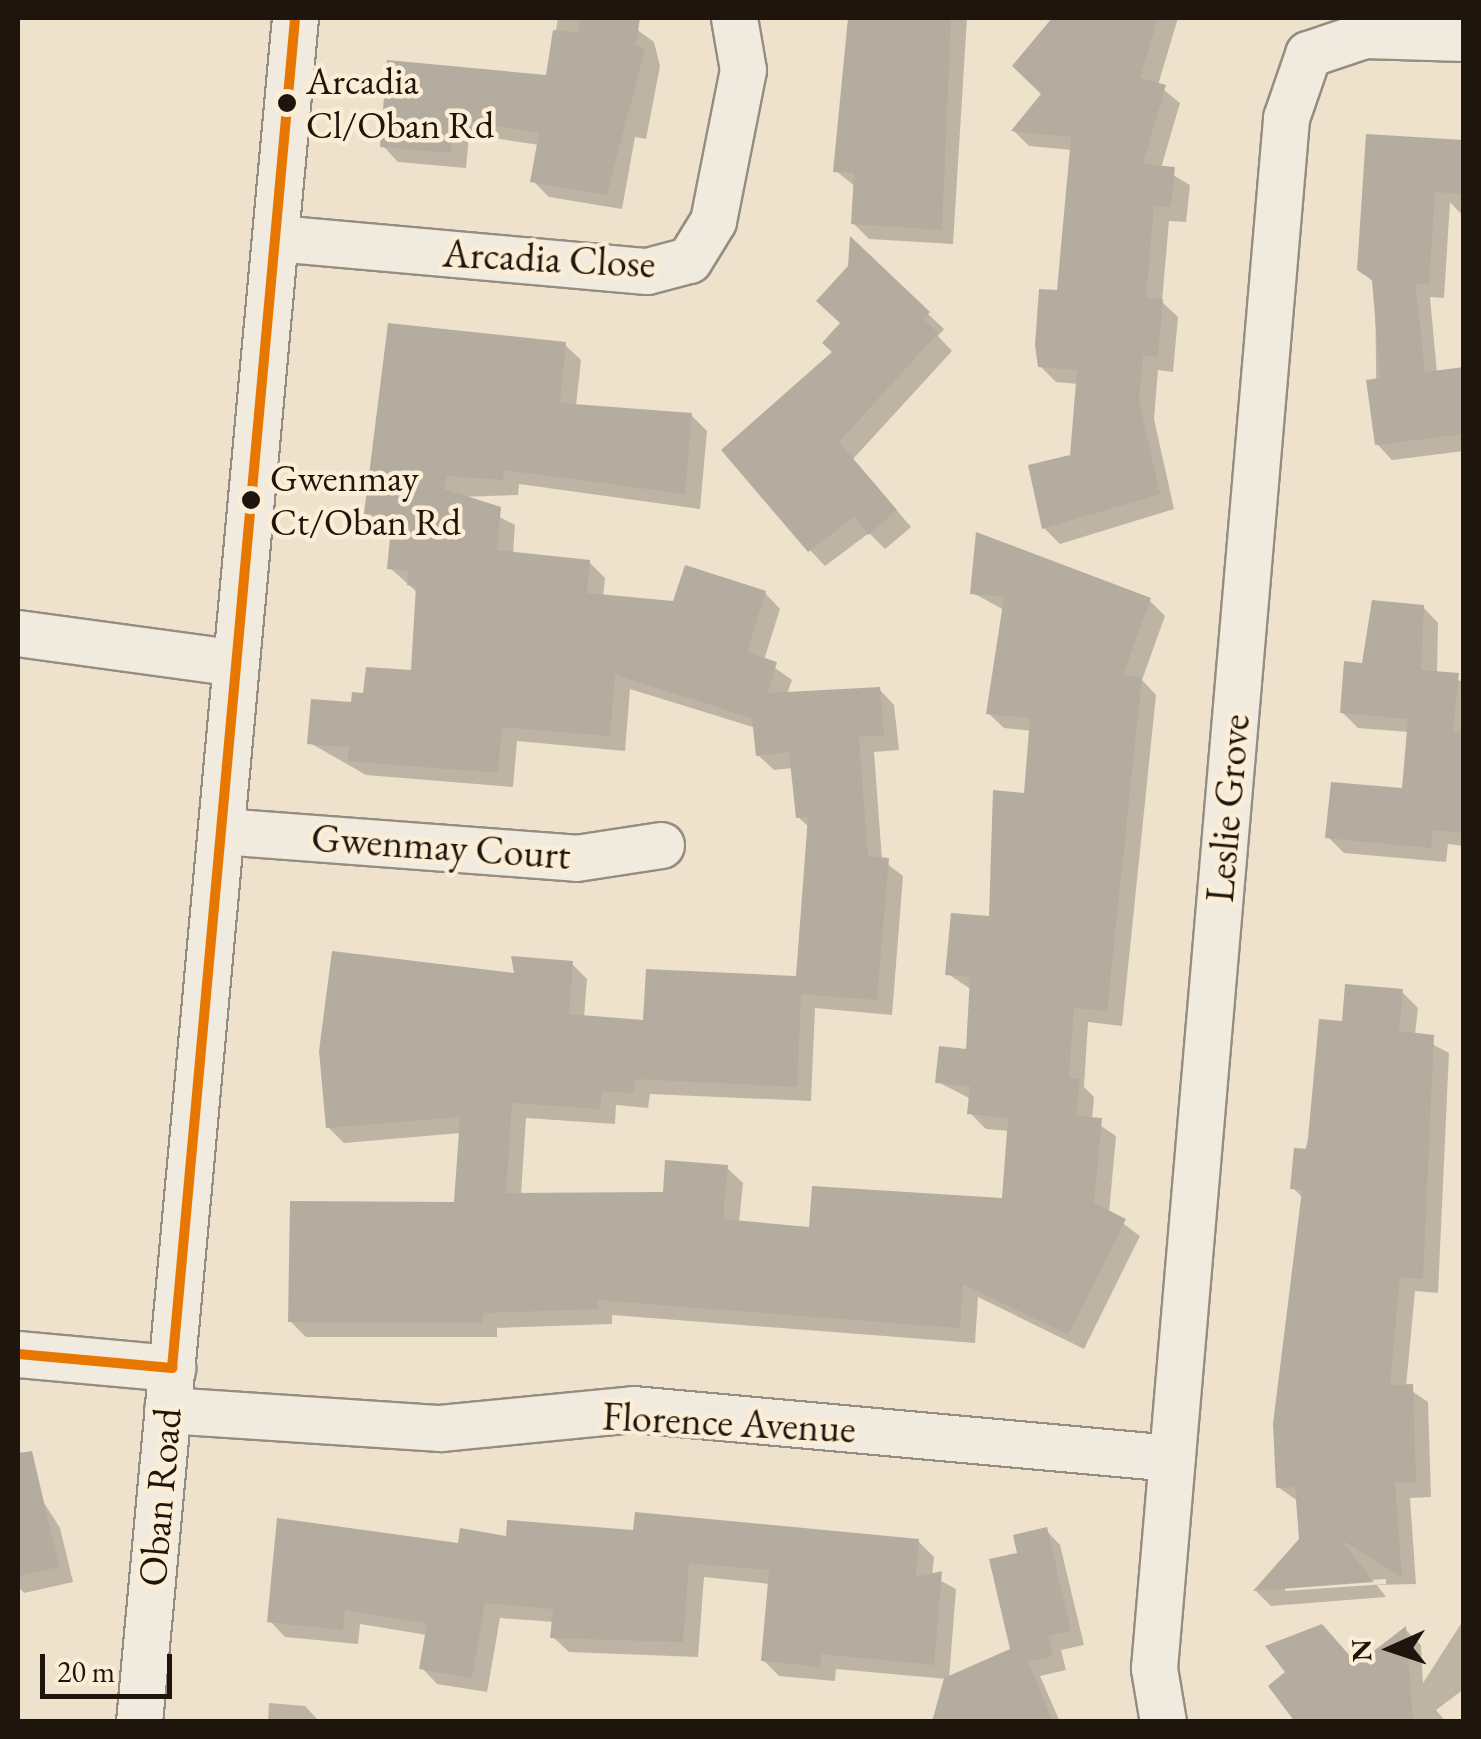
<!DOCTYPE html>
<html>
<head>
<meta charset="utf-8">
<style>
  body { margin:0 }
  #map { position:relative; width:1481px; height:1739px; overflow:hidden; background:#eee2cd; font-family:"EB Garamond",serif }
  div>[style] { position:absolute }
  .shadow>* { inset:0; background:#0003 }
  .building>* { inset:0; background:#b4ac9e }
  .roads { filter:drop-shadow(2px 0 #958d81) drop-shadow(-2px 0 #958d81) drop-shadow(0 2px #958d81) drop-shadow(0 -2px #958d81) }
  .minor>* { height:45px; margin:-22.5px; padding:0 22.5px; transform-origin:22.5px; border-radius:22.5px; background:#f0eadf }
  .bus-1>* { height:10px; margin:-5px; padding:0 5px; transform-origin:5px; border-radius:5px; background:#e87701 }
  .dots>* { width:28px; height:28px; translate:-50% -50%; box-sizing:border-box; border:5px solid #fceed6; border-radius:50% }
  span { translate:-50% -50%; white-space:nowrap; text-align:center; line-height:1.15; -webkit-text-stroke:9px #fceed6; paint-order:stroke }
  .bus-label { font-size:38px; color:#1e160d }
  .left { translate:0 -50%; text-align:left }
  .street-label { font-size:40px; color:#1e160d }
  .frame { position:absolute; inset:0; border:20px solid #1e160d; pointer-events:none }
  .north { position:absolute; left:1341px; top:1599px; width:100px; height:100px; -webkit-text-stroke:8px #fceed6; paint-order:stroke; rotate:267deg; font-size:28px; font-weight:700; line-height:40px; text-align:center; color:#1e160d }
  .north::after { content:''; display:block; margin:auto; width:35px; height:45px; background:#1e160d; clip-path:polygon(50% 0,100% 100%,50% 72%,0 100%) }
  .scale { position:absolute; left:40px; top:1654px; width:132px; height:45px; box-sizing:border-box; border:5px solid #1e160d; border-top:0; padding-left:12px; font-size:30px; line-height:35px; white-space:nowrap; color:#1e160d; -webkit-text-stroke:8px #fceed6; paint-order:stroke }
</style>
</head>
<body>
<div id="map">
  <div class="shadow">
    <i style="clip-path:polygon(558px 18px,621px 18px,654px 42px,660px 66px,646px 139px,635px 137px,622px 209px,549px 197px,533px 181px,539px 145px,469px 134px,466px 168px,398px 162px,383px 146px,548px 77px)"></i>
    <i style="clip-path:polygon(849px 18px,967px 18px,953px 244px,869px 239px,853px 223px,856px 187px,836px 171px)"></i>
    <i style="clip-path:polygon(1055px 18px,1178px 18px,1158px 85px,1180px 103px,1161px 168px,1190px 185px,1186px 222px,1169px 221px,1162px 302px,1178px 317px,1173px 372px,1158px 370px,1154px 419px,1174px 509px,1060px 544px,1044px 528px,1072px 457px,1078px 384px,1056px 382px,1040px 366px,1060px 293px,1072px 150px,1029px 146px,1014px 131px,1044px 94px,1015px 66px)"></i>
    <i style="clip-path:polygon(1464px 142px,1464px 217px,1450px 202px,1444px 298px,1430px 297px,1437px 373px,1464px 370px,1464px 451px,1392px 460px,1377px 444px,1375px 284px,1360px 269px)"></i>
    <i style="clip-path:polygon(852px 242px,944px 329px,938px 336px,952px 351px,853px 459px,911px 527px,885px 549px,869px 533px,825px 566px,810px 550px)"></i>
    <i style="clip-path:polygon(565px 345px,581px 360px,576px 406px,691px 415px,707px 431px,700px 509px,519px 484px,518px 495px,461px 497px,515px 525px,513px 554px,589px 562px,605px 578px,603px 597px,675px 604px,765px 593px,780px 609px,764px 660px,792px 680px,787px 694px,879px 689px,894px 705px,899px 750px,874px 752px,882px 860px,903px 876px,892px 1015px,815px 1008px,811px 1101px,650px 1094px,648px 1108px,616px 1105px,615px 1124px,526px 1118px,521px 1195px,665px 1195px,727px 1168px,743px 1183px,739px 1223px,811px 1230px,1005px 1200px,1010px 1131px,986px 1129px,970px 1113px,971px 1099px,938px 1082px,968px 1051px,972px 990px,948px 974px,992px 919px,1027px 796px,1032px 731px,1004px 728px,988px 713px,1004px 610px,973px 593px,1150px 601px,1165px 616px,1142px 680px,1156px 695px,1122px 1026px,1088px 1022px,1084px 1087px,1094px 1097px,1092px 1120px,1116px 1136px,1109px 1213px,1140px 1236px,1084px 1349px,978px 1297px,975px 1343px,612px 1315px,612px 1324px,497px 1328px,497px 1337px,306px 1337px,290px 1321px,456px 1205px,461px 1133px,344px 1143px,328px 1127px,517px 976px,571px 963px,587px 979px,584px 1018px,646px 1023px,798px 979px,810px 828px,798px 817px,793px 768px,774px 770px,758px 755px,756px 728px,630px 689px,625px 751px,517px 741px,513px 787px,366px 775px,310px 743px,366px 695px,413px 673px,418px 593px,390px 568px,393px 529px,367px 513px)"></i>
    <i style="clip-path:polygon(1423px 607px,1438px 623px,1437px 674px,1464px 682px,1464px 846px,1448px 844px,1446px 862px,1344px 853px,1328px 837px,1404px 791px,1409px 732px,1358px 728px,1342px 712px,1364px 666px)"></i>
    <i style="clip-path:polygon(evenodd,1402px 992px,1418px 1008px,1415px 1035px,1449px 1053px,1438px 1293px,1415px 1291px,1406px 1387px,1428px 1402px,1431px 1497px,1410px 1498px,1416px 1584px,1377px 1585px,1386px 1597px,1271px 1606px,1256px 1591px,1302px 1540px,1299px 1502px,1278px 1487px,1304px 1199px,1293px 1188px,1344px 1024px,1402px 992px,1386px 1579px,1386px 1584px,1285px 1591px,1285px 1586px,1386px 1579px)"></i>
    <i style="clip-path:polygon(18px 1462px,60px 1528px,73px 1582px,24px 1593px,18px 1586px)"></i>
    <i style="clip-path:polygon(637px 1515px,918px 1541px,934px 1557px,932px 1576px,956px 1589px,949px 1679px,1013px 1651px,1020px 1554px,1046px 1530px,1060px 1545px,1084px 1645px,1061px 1650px,1066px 1670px,1040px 1676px,1060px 1722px,935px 1722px,947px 1679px,836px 1669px,835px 1681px,779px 1676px,763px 1660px,770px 1584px,704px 1577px,698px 1657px,569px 1652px,553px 1637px,554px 1622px,500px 1618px,487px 1692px,437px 1684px,422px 1668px,427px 1635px,360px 1624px,358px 1644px,285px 1637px,270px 1621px,460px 1546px,635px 1533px)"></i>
    <i style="clip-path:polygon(1464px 1619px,1464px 1689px,1436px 1710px,1446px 1722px,1302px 1722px,1406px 1630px,1421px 1645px,1423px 1683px)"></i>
    <i style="clip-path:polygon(269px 1703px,305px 1706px,320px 1722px,268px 1722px)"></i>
  </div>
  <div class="building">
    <i style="clip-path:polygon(581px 18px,640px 18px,636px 46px,645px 48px,607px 195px,530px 182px,539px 133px,454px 119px,451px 153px,380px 147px,387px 60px,546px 75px,553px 30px,578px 33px)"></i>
    <i style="clip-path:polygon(848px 18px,951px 18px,942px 230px,851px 224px,854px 173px,833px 172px)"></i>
    <i style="clip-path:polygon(1052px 18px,1158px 18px,1140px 78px,1166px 85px,1143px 164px,1175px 167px,1171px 207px,1154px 206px,1146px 298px,1163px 299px,1158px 357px,1143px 356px,1139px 401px,1160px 494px,1042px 529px,1028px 465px,1070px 455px,1077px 370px,1038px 367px,1035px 345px,1039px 289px,1057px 290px,1071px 137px,1011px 131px,1041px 94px,1012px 66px)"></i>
    <i style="clip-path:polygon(1366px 134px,1464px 140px,1464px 194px,1435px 192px,1429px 284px,1415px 283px,1425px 372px,1464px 367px,1464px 434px,1375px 445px,1366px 380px,1380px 378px,1372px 280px,1357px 270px)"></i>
    <i style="clip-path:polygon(850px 236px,930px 312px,923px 319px,938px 333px,839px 442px,897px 510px,868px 535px,854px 517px,808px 552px,721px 450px,832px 352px,822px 343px,840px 323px,816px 301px,848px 266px)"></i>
    <i style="clip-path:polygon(388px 323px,566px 342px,560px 403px,692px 413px,685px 494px,504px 470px,503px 480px,447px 476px,444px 489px,501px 507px,497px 550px,590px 560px,587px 593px,673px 601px,685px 565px,766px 591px,747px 652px,777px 662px,768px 693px,880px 687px,884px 735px,859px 737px,868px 856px,889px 858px,877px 1000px,801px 994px,797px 1087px,635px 1079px,634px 1093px,602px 1091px,600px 1109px,512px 1103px,506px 1193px,663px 1192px,665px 1160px,728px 1165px,723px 1219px,809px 1227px,812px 1186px,1002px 1198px,1008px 1118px,967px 1114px,970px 1086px,935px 1083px,939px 1046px,966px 1049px,970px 977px,945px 975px,951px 913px,989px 916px,993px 790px,1024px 793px,1030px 718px,986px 714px,1004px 597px,970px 594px,976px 532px,1151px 598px,1123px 675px,1142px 677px,1107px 1011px,1074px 1008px,1069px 1077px,1080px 1079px,1076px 1116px,1102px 1118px,1094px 1203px,1126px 1219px,1068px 1335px,963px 1284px,960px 1328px,597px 1300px,598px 1309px,483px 1313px,482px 1323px,288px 1322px,290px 1201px,454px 1202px,460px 1117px,326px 1128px,319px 1051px,332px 951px,514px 973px,511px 956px,573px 961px,569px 1014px,643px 1020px,646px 969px,796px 976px,808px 817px,796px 818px,789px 752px,756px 756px,752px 718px,615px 675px,610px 736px,502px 727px,498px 773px,348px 761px,349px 747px,307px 744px,311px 699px,351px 702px,352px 692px,363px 693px,366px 667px,411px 670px,416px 586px,407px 585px,408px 571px,387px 569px,392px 516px,364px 514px)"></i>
    <i style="clip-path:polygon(1372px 600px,1424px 605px,1421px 670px,1459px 673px,1453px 732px,1464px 733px,1464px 833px,1433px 830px,1431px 848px,1325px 838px,1331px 782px,1402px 788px,1408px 719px,1340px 713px,1344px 661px,1362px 663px)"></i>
    <i style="clip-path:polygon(1345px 984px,1403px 989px,1399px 1031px,1434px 1035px,1423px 1279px,1400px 1277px,1390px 1385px,1413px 1384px,1416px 1482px,1395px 1483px,1402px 1577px,1341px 1540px,1374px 1582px,1253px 1591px,1299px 1539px,1295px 1487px,1276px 1488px,1273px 1424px,1302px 1190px,1290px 1189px,1294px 1148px,1307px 1149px,1319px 1019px,1342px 1021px)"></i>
    <i style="clip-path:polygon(32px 1451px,59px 1567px,18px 1576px,18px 1453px)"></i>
    <i style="clip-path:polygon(635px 1512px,919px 1539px,916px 1577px,942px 1571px,934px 1665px,821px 1654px,820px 1667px,761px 1661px,769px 1570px,689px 1563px,683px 1642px,550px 1638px,553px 1609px,485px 1603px,472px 1678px,419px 1669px,427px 1623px,345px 1610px,343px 1630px,267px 1622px,277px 1518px,458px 1543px,460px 1528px,506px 1536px,507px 1520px,633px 1530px)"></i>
    <i style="clip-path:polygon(1047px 1527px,1071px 1631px,1048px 1636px,1053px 1656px,1028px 1662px,1053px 1722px,932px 1722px,944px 1678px,1010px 1649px,989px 1559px,1017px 1553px,1013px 1535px)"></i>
    <i style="clip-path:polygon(1322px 1624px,1357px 1664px,1406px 1626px,1413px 1722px,1295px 1722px,1268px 1686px,1285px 1672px,1265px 1646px)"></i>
  </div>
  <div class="roads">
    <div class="minor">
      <i style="left:276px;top:238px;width:372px;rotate:5.1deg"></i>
      <i style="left:647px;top:271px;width:43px;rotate:-14.7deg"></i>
      <i style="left:689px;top:260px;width:46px;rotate:-58.4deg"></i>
      <i style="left:713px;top:221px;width:154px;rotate:-78.8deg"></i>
      <i style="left:743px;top:70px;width:53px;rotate:-99.8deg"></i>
      <i style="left:18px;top:633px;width:220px;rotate:7.8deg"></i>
      <i style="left:221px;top:831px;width:356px;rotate:4.3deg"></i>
      <i style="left:576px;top:858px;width:86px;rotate:-8.7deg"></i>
      <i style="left:18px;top:1354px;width:155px;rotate:5.2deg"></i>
      <i style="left:167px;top:1410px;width:274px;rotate:3.8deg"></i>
      <i style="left:440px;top:1428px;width:194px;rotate:-5.6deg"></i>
      <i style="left:633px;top:1409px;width:541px;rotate:5.19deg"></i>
      <i style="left:139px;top:1722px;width:1711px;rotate:-84.77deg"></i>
      <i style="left:1163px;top:1722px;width:55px;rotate:-99.5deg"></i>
      <i style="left:1154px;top:1668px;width:1556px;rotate:-85.13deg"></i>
      <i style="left:1286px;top:118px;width:68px;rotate:-71deg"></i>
      <i style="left:1308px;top:54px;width:59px;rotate:-18.7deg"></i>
      <i style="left:1364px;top:35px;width:100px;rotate:1.7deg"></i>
    </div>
  </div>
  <div class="bus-1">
    <i style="left:18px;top:1354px;width:155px;rotate:5.2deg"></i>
    <i style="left:172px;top:1368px;width:1356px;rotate:-84.79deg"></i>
  </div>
  <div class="dots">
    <i style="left:287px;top:103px;background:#1e160d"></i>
    <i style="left:251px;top:500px;background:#1e160d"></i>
  </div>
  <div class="bus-label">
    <span class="left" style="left:306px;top:103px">Arcadia<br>Cl/Oban Rd</span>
    <span class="left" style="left:270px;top:500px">Gwenmay<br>Ct/Oban Rd</span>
  </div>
  <div class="street-label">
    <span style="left:549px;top:258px;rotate:3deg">Arcadia Close</span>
    <span style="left:1227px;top:808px;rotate:-85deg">Leslie Grove</span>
    <span style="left:441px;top:846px;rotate:4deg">Gwenmay Court</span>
    <span style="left:729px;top:1422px;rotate:3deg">Florence Avenue</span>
    <span style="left:159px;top:1497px;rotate:-85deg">Oban Road</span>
  </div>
  <div class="frame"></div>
  <div class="north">N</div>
  <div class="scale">20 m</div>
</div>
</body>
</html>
